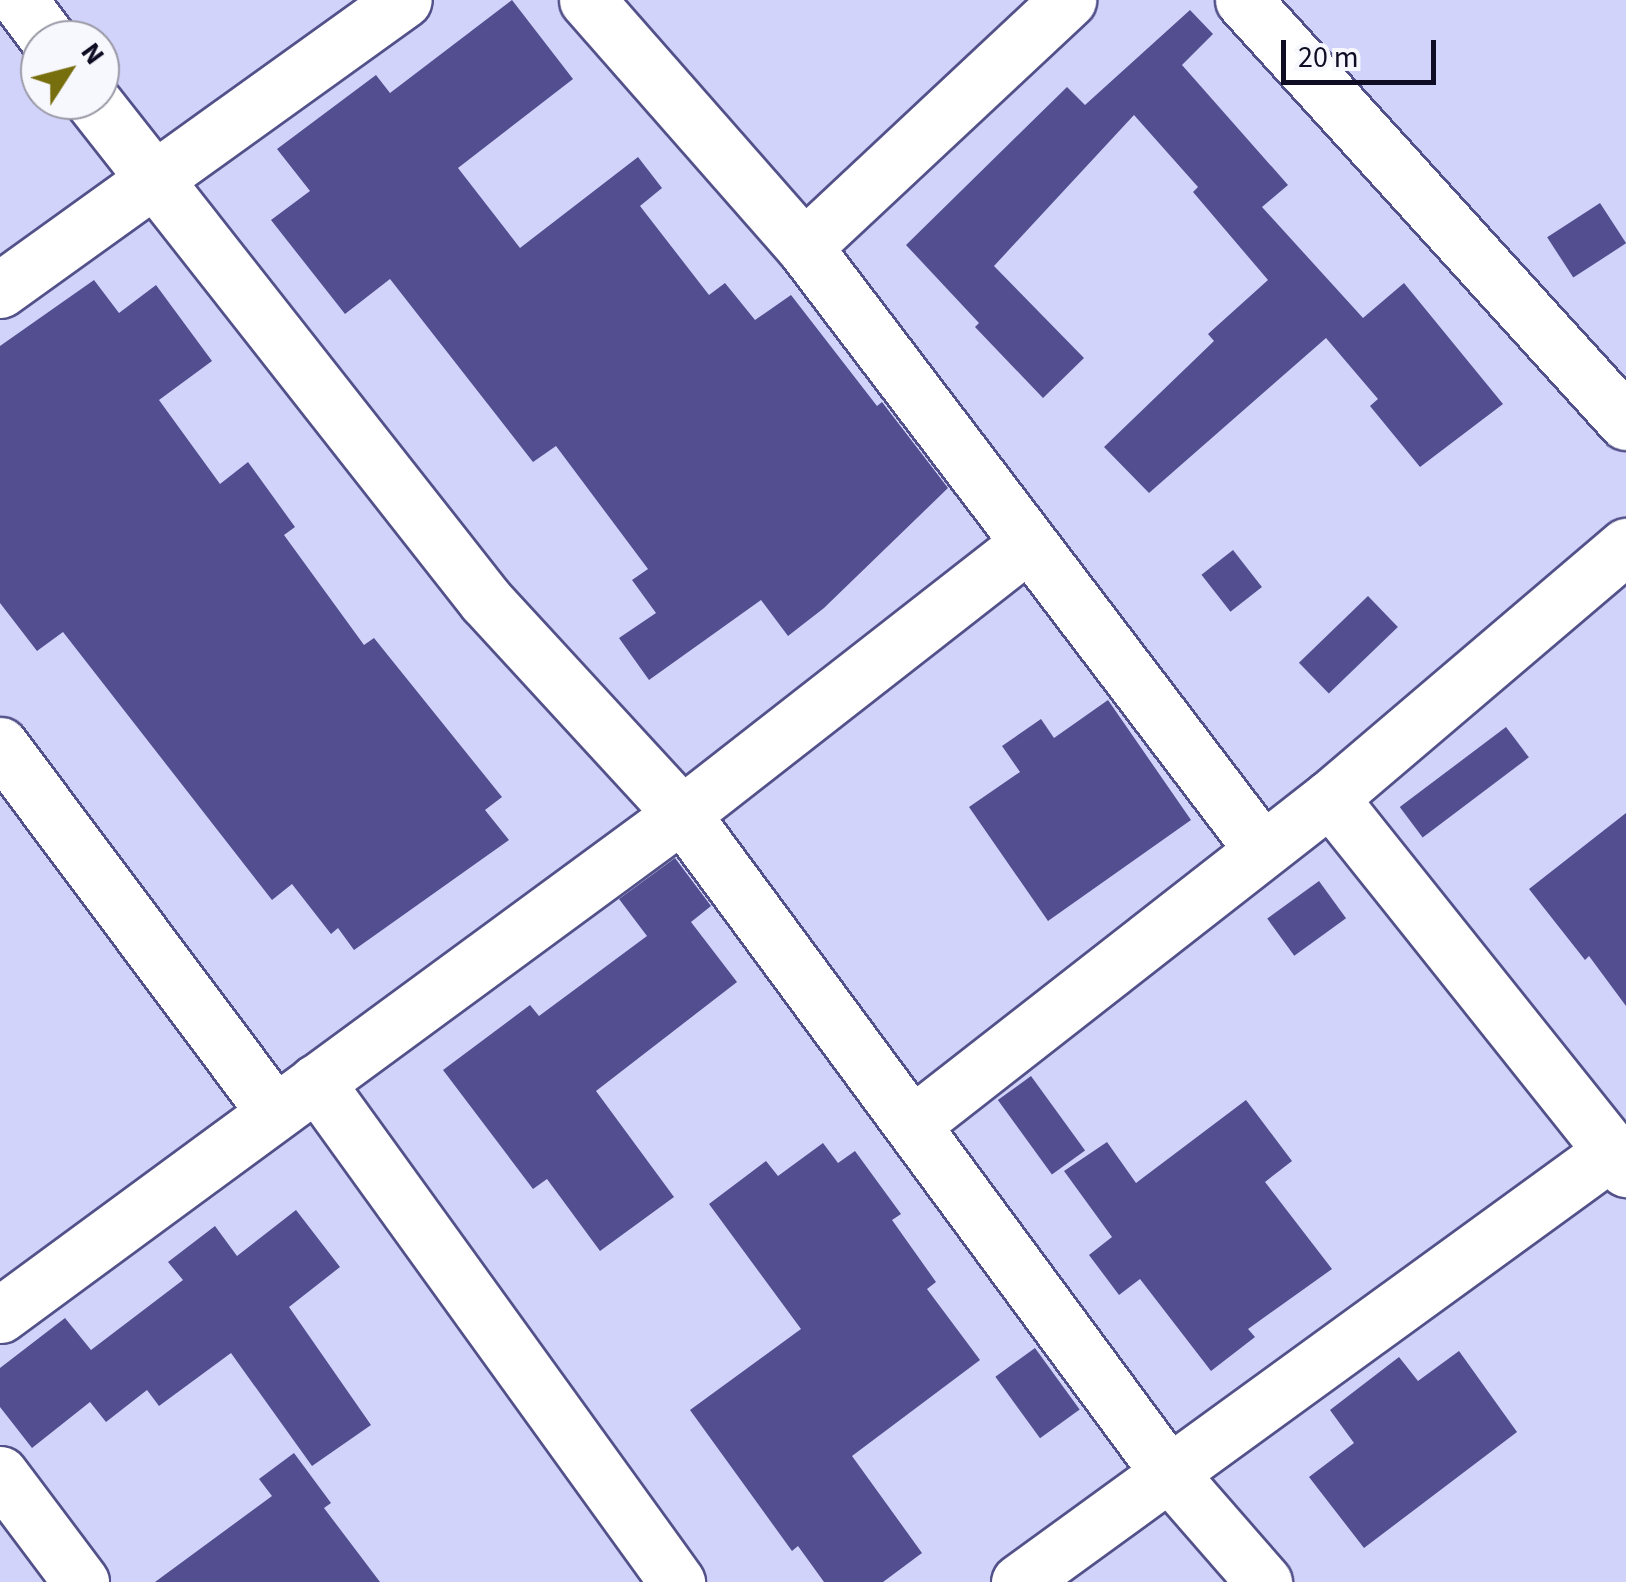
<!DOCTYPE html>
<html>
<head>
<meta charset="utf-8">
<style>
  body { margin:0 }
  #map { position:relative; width:1626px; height:1582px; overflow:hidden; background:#d2d3fa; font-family:"Source Sans 3",sans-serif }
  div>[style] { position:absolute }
  .building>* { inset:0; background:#524e90; transform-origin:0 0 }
  .roads { filter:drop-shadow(2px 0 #535189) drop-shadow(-2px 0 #535189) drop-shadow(0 2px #535189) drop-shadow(0 -2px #535189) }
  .minor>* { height:55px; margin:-27.5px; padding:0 27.5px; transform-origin:27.5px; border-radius:27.5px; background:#fff }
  span { translate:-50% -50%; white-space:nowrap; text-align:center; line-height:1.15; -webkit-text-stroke:10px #f7f7fe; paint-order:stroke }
  .north { position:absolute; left:20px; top:20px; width:100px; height:100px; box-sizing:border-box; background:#f7f7fe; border:2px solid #9a99a6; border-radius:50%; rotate:54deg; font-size:28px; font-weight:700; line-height:40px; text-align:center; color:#0e0d23 }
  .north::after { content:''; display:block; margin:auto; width:35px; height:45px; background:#776e0d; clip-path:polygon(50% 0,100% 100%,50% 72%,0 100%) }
  .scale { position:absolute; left:1281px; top:40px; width:155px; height:45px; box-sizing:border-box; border:5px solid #0e0d23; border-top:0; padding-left:12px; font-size:30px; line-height:35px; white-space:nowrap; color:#0e0d23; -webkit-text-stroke:8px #f7f7fe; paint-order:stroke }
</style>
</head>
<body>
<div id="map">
  <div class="building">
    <i style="clip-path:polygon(512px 0,573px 79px,458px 168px,520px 248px,638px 157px,662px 188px,640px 206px,709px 295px,725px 283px,755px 320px,791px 295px,877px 406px,882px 402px,948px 488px,824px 608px,788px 636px,761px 600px,649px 680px,619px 638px,656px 613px,632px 580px,648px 569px,556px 446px,533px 462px,390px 279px,345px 314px,271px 220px,310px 191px,277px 149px,376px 75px,390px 93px)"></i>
    <i style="clip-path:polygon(1190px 10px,1213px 34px,1182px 65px,1288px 185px,1262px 207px,1363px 318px,1404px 283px,1503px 404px,1420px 467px,1370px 406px,1378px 399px,1326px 338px,1149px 493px,1104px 447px,1214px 341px,1208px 334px,1268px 280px,1193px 192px,1198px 187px,1134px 115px,994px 266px,1084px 358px,1043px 398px,975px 327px,979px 323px,906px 245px,1067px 87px,1085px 105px)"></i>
    <i style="left:1600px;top:203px;width:48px;height:63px;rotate:57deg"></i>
    <i style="clip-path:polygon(94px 280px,119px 313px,156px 285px,212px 361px,159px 400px,220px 484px,248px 462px,295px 527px,284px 535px,364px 645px,374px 638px,502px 797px,485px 810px,509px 840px,354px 950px,338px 928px,331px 934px,292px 884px,272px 900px,63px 632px,37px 651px,0 603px,0 346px)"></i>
    <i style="left:1233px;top:550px;width:47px;height:40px;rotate:52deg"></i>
    <i style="left:1368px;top:596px;width:43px;height:96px;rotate:46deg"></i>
    <i style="clip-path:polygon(1108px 700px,1191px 820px,1048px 921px,969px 807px,1020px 772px,1002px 746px,1041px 719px,1054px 738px)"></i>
    <i style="left:1506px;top:727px;width:38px;height:133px;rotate:53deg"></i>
    <i style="clip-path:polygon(1626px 813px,1626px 1006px,1589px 956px,1585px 960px,1529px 889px)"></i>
    <i style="clip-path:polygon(675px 858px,711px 906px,691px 922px,737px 982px,596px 1091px,674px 1197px,600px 1251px,547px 1179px,533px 1189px,443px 1070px,530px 1005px,539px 1016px,647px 936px,619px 899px)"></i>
    <i style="left:1319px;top:881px;width:46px;height:64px;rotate:54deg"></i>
    <i style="left:1031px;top:1076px;width:92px;height:41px;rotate:54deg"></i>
    <i style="clip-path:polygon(1246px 1100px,1292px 1161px,1265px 1182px,1332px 1269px,1248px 1329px,1255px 1337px,1211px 1371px,1140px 1279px,1119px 1295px,1089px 1255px,1112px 1237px,1064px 1171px,1107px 1142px,1136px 1183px)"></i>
    <i style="clip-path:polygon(823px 1143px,838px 1163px,855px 1151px,901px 1214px,892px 1220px,936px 1282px,927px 1289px,980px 1360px,852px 1456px,922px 1553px,883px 1582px,824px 1582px,798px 1546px,792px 1551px,690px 1410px,801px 1329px,709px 1204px,766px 1161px,778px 1176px)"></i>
    <i style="clip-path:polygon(296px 1210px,340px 1267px,289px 1307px,371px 1425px,312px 1466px,231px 1353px,159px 1406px,147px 1390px,106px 1422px,90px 1402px,32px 1448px,0 1407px,0 1368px,65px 1318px,91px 1350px,183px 1280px,168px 1262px,215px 1226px,237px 1256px)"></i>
    <i style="left:1035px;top:1348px;width:76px;height:49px;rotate:54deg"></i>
    <i style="clip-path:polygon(1459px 1351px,1517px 1432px,1364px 1548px,1309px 1477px,1354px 1443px,1330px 1410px,1399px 1357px,1418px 1381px)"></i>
    <i style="clip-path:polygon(294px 1453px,331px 1503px,324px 1508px,380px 1582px,155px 1582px,272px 1496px,259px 1479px)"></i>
  </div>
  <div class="roads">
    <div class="minor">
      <i style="left:19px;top:0;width:50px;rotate:53.1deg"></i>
      <i style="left:587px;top:0;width:329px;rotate:48.7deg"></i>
      <i style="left:804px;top:247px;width:755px;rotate:52.75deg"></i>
      <i style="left:1243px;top:0;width:570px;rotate:47.77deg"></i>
      <i style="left:92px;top:100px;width:637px;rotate:51.82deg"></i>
      <i style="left:486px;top:601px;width:289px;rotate:47.4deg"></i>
      <i style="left:682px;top:814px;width:818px;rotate:53.55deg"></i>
      <i style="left:1168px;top:1472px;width:146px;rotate:48.9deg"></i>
      <i style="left:804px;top:247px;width:362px;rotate:-43.1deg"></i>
      <i style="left:0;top:290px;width:497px;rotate:-35.7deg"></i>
      <i style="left:0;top:745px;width:459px;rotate:53.2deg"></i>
      <i style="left:1330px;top:798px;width:475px;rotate:51.4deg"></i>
      <i style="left:316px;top:1082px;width:617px;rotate:54.17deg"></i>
      <i style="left:914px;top:1123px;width:528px;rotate:-38deg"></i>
      <i style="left:1330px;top:798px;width:389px;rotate:-40.4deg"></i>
      <i style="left:0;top:1315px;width:846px;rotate:-36.3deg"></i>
      <i style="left:682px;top:814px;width:438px;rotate:-38deg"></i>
      <i style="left:0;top:1474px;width:135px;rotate:53.1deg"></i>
      <i style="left:1019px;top:1582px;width:732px;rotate:-35.99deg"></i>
    </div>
  </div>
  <div class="north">N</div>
  <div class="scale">20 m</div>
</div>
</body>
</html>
